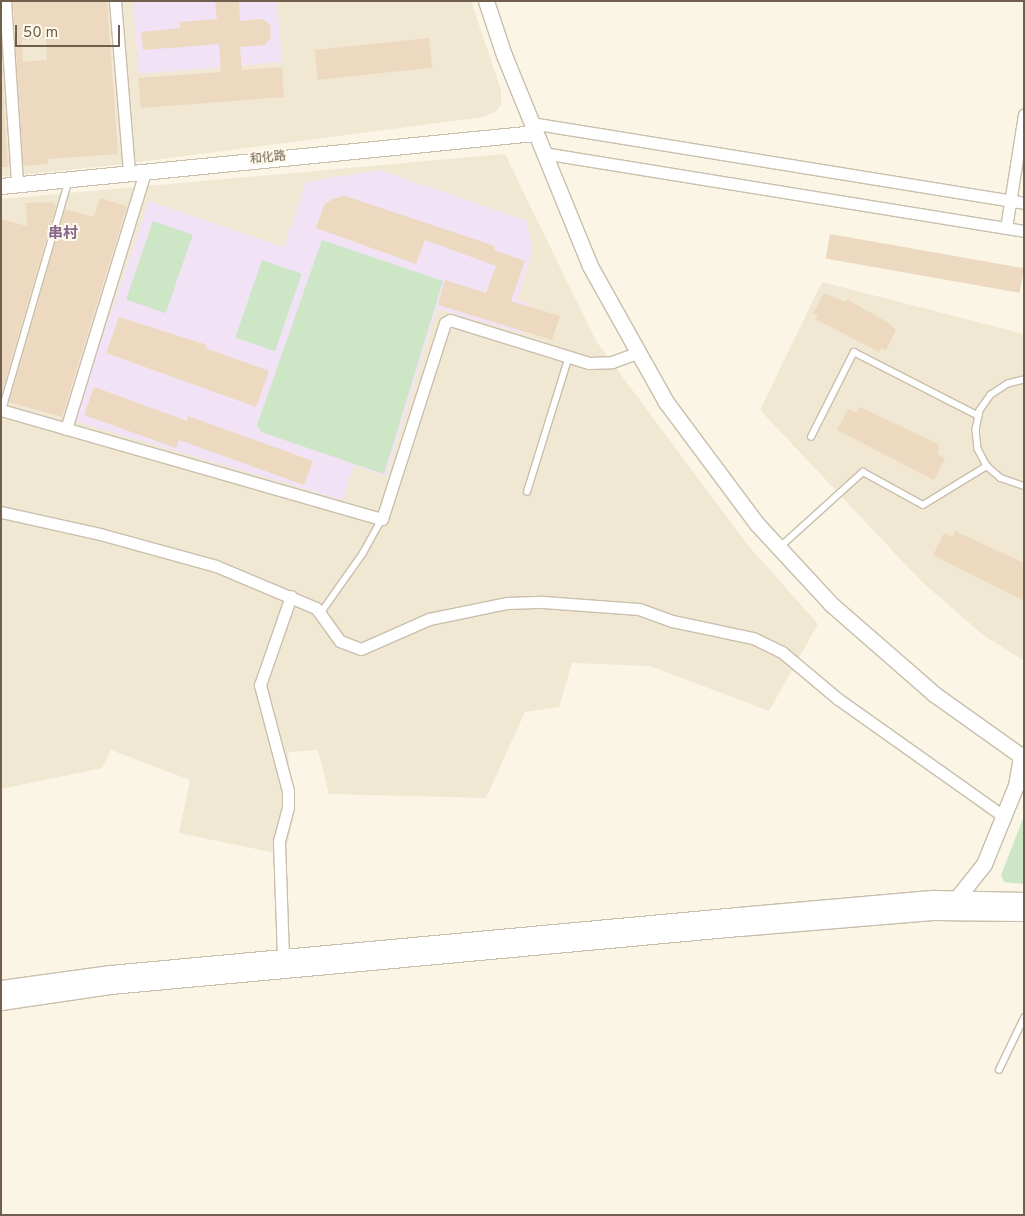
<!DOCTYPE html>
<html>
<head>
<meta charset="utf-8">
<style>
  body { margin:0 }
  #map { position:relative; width:1025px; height:1216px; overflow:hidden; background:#faf5e5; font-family:Overpass,"Noto Sans SC",sans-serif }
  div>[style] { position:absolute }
  .residential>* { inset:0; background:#f1e8d4 }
  .education>* { inset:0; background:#f2e2f6 }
  .green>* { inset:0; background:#cde6c5; transform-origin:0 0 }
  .building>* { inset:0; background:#edd9bf; transform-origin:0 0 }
  .roads { filter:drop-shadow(1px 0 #cabeac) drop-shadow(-1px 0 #cabeac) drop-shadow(0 1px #cabeac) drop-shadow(0 -1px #cabeac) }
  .lane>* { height:5.5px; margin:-2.75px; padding:0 2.75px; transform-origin:2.75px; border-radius:2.75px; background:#fff }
  .street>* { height:11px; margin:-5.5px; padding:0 5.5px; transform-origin:5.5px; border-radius:5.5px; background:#fff }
  .secondary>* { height:15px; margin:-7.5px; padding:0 7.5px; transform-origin:7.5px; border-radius:7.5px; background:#fff }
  span { translate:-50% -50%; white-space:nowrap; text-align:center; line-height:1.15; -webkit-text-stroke:4px #fdf9eb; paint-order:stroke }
  .street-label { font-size:12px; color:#705f4d }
  .quarter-label { font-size:15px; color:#86658c; font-weight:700 }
  .frame { position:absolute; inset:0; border:2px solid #705f4d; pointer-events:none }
  .scale { position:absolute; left:15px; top:25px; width:105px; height:22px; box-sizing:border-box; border:2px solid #705f4d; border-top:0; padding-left:6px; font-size:15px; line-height:18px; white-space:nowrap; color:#705f4d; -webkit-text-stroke:4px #fdf9eb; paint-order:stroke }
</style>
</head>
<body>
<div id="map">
  <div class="residential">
    <i style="clip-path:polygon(1px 1px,471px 1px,501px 90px,501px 105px,495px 112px,484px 117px,116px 165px,1px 177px)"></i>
    <i style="clip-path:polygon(505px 154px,596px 341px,746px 543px,818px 624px,769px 711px,650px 666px,572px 663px,559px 707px,525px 712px,486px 798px,329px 794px,318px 750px,288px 752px,294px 815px,285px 855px,179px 833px,190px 780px,111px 750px,102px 768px,1px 789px,1px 199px)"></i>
    <i style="clip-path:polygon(822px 282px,1024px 334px,1024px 661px,983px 635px,921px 581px,760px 410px)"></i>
  </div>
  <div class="education">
    <i style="clip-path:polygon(133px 1px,277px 1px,282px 62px,139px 74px)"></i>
    <i style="clip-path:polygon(380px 170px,527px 221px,532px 252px,517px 300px,530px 304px,521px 333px,437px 309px,386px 477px,354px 465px,343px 500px,74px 421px,149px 201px,284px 247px,306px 182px)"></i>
  </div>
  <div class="green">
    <i style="left:153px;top:221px;width:42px;height:83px;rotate:19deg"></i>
    <i style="clip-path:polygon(322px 240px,443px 281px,384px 474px,261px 432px,257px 425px)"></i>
    <i style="left:262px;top:260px;width:42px;height:82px;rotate:19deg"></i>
    <i style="clip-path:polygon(1024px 816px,1024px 884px,1004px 882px,1001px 875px)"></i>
  </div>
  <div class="building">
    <i style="clip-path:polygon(evenodd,13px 1px,107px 1px,118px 154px,48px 159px,48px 164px,23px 166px,13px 1px,46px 38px,47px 60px,23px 62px,22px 40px,46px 38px)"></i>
    <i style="clip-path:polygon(215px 1px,239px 1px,240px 21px,263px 19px,270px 25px,271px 37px,265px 45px,240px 47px,242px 70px,282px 67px,284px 97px,141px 108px,138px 78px,221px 72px,219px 44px,143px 50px,141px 32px,180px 28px,180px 22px,217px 19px)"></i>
    <i style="left:429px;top:38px;width:30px;height:115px;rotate:84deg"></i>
    <i style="clip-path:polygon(1px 58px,8px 167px,1px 167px)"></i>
    <i style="clip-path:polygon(345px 196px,495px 246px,494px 250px,525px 261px,511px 301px,560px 316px,552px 340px,438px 305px,445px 280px,486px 293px,496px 266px,425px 240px,416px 264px,316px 228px,324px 205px,332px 199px)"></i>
    <i style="clip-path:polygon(100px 198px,127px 206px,62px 417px,9px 402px,65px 209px,94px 217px)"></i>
    <i style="clip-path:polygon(53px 202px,56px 206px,1px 396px,1px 219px,27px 226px,26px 203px)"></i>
    <i style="left:830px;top:234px;width:197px;height:25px;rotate:10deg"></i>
    <i style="clip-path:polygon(824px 293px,846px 302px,847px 299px,890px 324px,896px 330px,886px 350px,881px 348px,879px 352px,815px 319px,818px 315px,813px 313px)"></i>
    <i style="clip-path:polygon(119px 317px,207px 345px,205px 348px,269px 371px,256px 407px,106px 353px)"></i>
    <i style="clip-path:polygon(94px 387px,187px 421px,188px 416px,313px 461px,304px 485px,179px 440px,176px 448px,84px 415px)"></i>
    <i style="clip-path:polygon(860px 407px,936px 443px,940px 448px,937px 454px,945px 459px,934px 480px,837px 430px,848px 409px,856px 413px)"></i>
    <i style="clip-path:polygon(955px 531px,1024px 563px,1024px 601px,933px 555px,944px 533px,952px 537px)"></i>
  </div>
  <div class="roads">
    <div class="lane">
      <i style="left:1024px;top:380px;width:16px;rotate:166deg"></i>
      <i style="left:1008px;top:384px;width:20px;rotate:147deg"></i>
      <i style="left:991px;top:395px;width:19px;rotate:125deg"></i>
      <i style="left:980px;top:411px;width:19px;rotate:102deg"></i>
      <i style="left:976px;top:430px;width:19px;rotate:84deg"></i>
      <i style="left:978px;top:449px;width:19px;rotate:62deg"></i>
      <i style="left:987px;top:466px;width:18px;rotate:41deg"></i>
      <i style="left:1001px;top:478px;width:24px;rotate:19deg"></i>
      <i style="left:2px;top:410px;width:240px;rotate:-73.8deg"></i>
      <i style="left:811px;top:437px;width:95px;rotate:-63.2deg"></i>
      <i style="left:854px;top:352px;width:140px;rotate:27.1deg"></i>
      <i style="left:527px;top:492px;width:142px;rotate:-72.8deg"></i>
      <i style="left:780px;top:547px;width:112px;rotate:-42.1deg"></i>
      <i style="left:863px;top:472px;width:68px;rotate:28.8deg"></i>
      <i style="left:923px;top:505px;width:75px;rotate:-31.4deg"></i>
      <i style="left:320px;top:614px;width:75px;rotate:-54.8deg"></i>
      <i style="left:363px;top:553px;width:39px;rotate:-61deg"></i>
      <i style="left:999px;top:1070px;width:58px;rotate:-64.3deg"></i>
    </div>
    <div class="street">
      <i style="left:5px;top:1px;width:183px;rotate:86.2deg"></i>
      <i style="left:115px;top:1px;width:173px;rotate:85.3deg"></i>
      <i style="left:531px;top:123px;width:499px;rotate:9.2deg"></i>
      <i style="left:543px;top:153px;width:487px;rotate:9.2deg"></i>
      <i style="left:1006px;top:228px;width:115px;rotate:-81deg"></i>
      <i style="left:1px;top:410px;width:396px;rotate:16deg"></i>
      <i style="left:382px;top:519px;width:206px;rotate:-72.2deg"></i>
      <i style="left:445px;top:323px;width:6px;rotate:-31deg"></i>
      <i style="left:450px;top:320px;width:145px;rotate:17.2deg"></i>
      <i style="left:589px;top:363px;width:23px;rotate:-2deg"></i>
      <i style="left:612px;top:362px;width:27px;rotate:-20deg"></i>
      <i style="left:66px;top:429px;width:269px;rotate:-72.9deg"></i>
      <i style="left:1px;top:512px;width:101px;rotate:12.5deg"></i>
      <i style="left:100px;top:534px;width:120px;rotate:15.4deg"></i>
      <i style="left:216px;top:566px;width:108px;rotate:22.8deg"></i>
      <i style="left:316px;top:608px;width:41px;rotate:54deg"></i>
      <i style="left:340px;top:641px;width:22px;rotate:21deg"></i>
      <i style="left:361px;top:649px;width:74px;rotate:-23.8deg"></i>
      <i style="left:429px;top:619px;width:80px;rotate:-11.6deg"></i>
      <i style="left:507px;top:603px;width:36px;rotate:-2deg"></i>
      <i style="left:543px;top:602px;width:96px;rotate:4.2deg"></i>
      <i style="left:639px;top:609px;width:35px;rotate:20deg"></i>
      <i style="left:672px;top:621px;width:83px;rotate:11.9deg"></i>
      <i style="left:753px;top:638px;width:32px;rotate:26deg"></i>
      <i style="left:782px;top:652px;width:73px;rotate:40deg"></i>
      <i style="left:838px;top:699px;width:202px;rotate:35.3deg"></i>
      <i style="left:283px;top:957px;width:116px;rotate:-92deg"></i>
      <i style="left:279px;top:841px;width:35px;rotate:-75deg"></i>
      <i style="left:288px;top:807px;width:16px;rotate:-90deg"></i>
      <i style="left:288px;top:791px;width:110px;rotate:-104.8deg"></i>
      <i style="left:260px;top:685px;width:94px;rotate:-70.8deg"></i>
    </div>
    <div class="secondary">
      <i style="left:486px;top:1px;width:57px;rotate:71.6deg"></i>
      <i style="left:504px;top:55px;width:228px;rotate:67.8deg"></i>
      <i style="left:590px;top:266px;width:156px;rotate:60.8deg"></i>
      <i style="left:666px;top:402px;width:152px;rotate:53.3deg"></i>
      <i style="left:757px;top:524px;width:109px;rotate:47.2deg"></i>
      <i style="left:831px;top:604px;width:137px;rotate:41.1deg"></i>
      <i style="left:934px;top:694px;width:110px;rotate:35.4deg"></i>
      <i style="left:1px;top:186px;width:537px;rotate:-5.67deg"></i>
      <i style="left:957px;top:898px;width:43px;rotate:-51.5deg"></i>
      <i style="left:984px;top:864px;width:85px;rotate:-67.9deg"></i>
      <i style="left:1016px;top:785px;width:29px;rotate:-80deg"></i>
      <i style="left:1px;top:988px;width:110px;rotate:-7.8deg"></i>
      <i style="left:110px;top:973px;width:631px;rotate:-5.28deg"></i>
      <i style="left:738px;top:915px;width:197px;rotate:-5deg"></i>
      <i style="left:934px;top:898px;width:90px;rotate:1.3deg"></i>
      <i style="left:1px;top:1002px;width:111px;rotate:-8.3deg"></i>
      <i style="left:111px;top:986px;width:631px;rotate:-5.28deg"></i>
      <i style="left:739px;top:928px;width:197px;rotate:-4.7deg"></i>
      <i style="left:935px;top:912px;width:89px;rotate:0.6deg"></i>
    </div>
  </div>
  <div class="street-label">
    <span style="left:268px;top:159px;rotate:-6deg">和化路</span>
  </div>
  <div class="quarter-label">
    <span style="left:63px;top:235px">串村</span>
  </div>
  <div class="frame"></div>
  <div class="scale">50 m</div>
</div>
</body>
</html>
